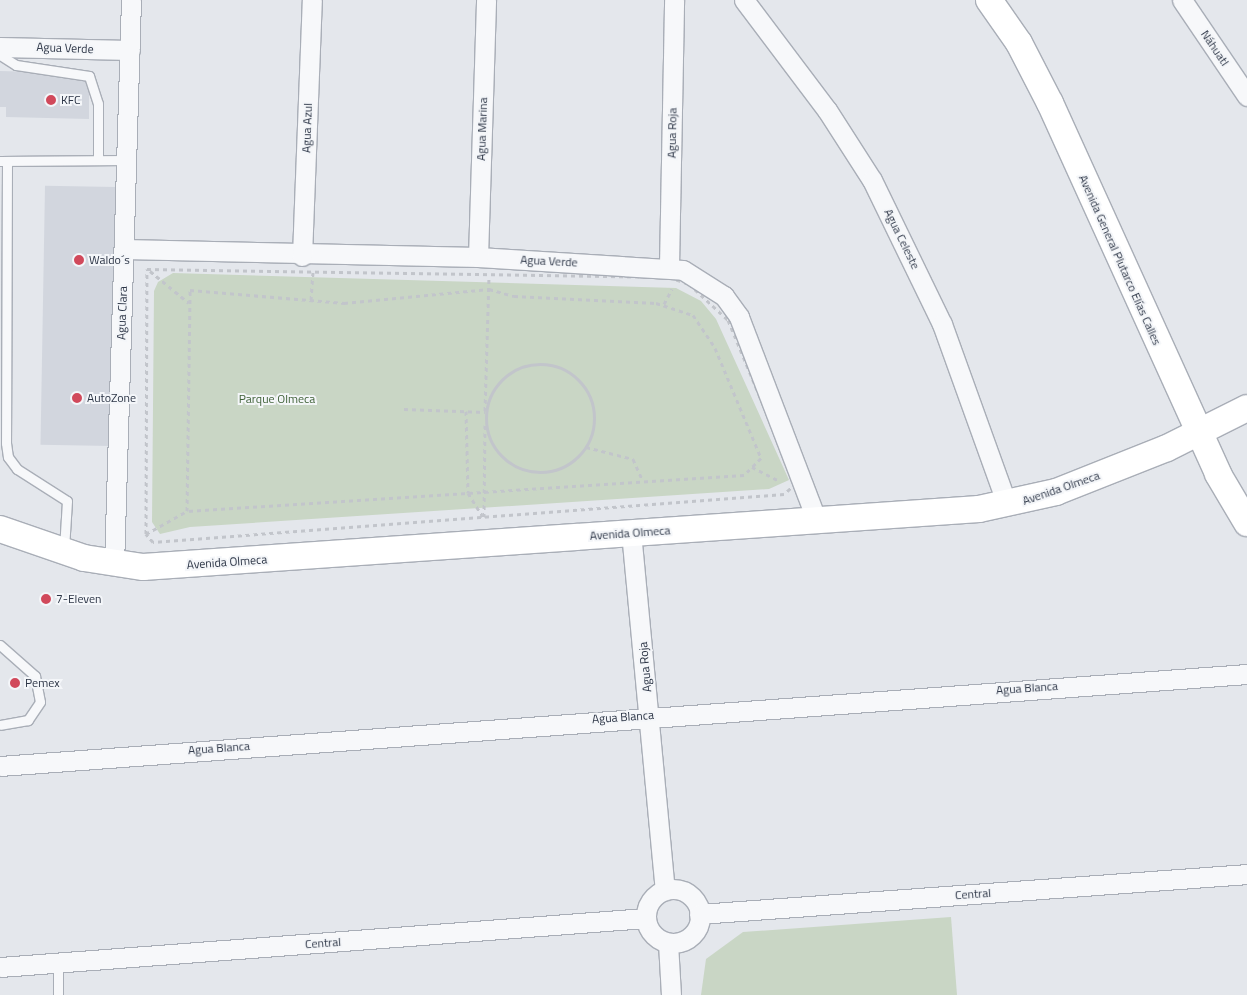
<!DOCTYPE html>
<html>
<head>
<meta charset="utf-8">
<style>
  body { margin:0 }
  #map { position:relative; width:1247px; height:995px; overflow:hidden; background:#e4e7ec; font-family:"Titillium Web",sans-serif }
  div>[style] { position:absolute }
  .built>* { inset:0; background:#d2d6de; transform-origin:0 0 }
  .green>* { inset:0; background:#c9d6c5 }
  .path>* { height:3px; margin-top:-1.5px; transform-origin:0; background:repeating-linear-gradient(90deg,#c2c5cb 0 4px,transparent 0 8px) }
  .path>.ring { margin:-1.5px; padding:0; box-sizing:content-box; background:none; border:3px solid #c2c5cb; border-radius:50% }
  .roads { filter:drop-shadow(1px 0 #a9aeb7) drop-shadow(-1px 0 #a9aeb7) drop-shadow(0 1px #a9aeb7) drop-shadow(0 -1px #a9aeb7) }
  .lane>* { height:9px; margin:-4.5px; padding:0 4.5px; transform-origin:4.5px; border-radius:4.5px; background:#f7f8fa }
  .street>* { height:19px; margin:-9.5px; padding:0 9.5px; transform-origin:9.5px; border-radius:9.5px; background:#f7f8fa }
  .street>.ring { margin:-9.5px; padding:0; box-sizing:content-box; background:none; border:19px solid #f7f8fa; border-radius:50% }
  .secondary>* { height:26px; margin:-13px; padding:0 13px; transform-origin:13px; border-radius:13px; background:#fff }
  .dots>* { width:14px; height:14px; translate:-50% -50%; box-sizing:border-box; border:2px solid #f4f6f9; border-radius:50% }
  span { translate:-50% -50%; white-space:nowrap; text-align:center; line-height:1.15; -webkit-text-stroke:4px #f4f6f9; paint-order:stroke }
  .street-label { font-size:12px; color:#2b3445 }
  .poi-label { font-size:12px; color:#2b3445 }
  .left { translate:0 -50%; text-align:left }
  .park-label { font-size:12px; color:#3f6138 }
</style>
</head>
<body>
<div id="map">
  <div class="built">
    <i style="clip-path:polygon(0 71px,77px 73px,77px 80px,89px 80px,89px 119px,6px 117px,6px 107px,0 107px)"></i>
    <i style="left:116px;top:187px;width:259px;height:71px;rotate:91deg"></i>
  </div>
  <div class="green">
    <i style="clip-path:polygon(173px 273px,676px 288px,701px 301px,716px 319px,789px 480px,769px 489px,190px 527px,160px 534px,152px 522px,154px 291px,158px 282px)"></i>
    <i style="clip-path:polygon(951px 917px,957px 995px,701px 995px,706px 959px,743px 932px)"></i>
  </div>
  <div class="path">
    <i style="left:147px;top:269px;width:522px;rotate:0.88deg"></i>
    <i style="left:669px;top:277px;width:21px;rotate:19deg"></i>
    <i style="left:689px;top:284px;width:53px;rotate:42.7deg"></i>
    <i style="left:728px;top:320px;width:177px;rotate:67.4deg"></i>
    <i style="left:796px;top:483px;width:16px;rotate:137deg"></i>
    <i style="left:784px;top:494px;width:633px;rotate:175.65deg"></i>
    <i style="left:153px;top:542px;width:11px;rotate:-131deg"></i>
    <i style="left:146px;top:534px;width:265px;rotate:-89.8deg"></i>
    <i style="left:150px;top:271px;width:50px;rotate:39.4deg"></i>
    <i style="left:489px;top:289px;width:26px;rotate:16deg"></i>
    <i style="left:514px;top:296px;width:142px;rotate:2.8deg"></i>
    <i style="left:656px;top:303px;width:39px;rotate:18deg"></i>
    <i style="left:693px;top:315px;width:40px;rotate:56deg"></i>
    <i style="left:715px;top:348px;width:119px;rotate:67.3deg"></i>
    <i style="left:761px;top:458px;width:24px;rotate:135deg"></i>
    <i style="left:744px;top:475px;width:558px;rotate:176.3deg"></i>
    <i style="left:187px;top:511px;width:221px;rotate:-89.2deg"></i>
    <i style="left:190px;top:290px;width:155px;rotate:4.8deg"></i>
    <i style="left:344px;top:303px;width:146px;rotate:-5.5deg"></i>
    <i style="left:311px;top:300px;width:28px;rotate:-86deg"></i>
    <i style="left:664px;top:304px;width:17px;rotate:-62deg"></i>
    <i class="ring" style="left:486px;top:364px;width:105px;height:105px"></i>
    <i style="left:404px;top:409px;width:81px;rotate:2.1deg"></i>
    <i style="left:466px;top:411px;width:82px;rotate:88.6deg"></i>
    <i style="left:468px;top:493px;width:28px;rotate:58deg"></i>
    <i style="left:485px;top:411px;width:134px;rotate:-88.3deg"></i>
    <i style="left:586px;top:447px;width:49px;rotate:14.3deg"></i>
    <i style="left:633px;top:459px;width:24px;rotate:66deg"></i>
    <i style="left:752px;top:467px;width:31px;rotate:27deg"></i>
    <i style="left:484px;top:517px;width:92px;rotate:-89.4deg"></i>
    <i style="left:146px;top:534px;width:47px;rotate:-29.3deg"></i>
  </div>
  <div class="roads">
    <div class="lane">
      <i style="left:0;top:55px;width:19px;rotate:32deg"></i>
      <i style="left:16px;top:65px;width:74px;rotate:8.6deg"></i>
      <i style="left:89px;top:76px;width:29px;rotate:72deg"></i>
      <i style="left:98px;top:104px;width:56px;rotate:90deg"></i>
      <i style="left:0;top:161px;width:126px;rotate:-0.5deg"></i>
      <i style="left:7px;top:161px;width:282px;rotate:90.2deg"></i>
      <i style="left:6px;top:443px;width:14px;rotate:82deg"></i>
      <i style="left:8px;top:457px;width:15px;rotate:53deg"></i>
      <i style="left:17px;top:469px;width:59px;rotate:32.6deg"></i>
      <i style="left:67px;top:501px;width:48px;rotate:93.6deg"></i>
      <i style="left:0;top:645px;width:47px;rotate:41.5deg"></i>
      <i style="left:35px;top:676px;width:26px;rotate:79deg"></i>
      <i style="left:40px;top:702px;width:22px;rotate:124deg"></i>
      <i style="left:28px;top:720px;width:28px;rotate:170deg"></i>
      <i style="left:58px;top:962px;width:33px;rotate:90deg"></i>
    </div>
    <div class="street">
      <i style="left:744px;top:0;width:138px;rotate:53deg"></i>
      <i style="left:827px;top:110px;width:83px;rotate:57.3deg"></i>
      <i style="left:872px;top:180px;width:160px;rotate:64.1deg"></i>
      <i style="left:942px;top:324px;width:192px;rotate:70.2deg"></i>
      <i style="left:1182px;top:0;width:116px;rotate:55.9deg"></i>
      <i style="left:0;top:47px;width:130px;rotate:1.3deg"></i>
      <i style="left:124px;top:249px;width:354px;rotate:1.3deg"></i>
      <i style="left:478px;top:257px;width:205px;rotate:3.6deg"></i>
      <i style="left:683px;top:270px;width:49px;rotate:32.4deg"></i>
      <i style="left:724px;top:296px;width:26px;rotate:54deg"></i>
      <i style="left:739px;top:317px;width:216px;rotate:69.1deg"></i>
      <i style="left:302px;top:256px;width:256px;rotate:-87.8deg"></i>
      <i style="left:478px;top:257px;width:257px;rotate:-88.2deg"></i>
      <i style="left:669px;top:266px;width:266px;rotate:-88.9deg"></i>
      <i style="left:631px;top:532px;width:360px;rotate:84.6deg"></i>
      <i style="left:114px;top:565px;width:565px;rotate:-88.28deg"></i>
      <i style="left:0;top:766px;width:1250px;rotate:-4.22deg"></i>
      <i class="ring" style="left:646px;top:889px;width:35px;height:35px"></i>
      <i style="left:699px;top:914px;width:549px;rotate:-4.17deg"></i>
      <i style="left:668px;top:943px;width:52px;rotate:86.7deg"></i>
      <i style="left:0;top:967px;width:648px;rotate:-4.34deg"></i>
    </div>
    <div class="secondary">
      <i style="left:989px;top:0;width:52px;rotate:55.1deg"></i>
      <i style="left:1019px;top:43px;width:68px;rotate:62.7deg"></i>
      <i style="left:1050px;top:103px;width:407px;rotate:65.6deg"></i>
      <i style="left:1218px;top:474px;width:57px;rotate:59.4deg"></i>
      <i style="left:0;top:529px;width:89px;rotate:19deg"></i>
      <i style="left:84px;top:558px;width:60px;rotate:8.7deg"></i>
      <i style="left:143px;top:567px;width:838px;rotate:-3.97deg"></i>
      <i style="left:979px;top:509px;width:79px;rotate:-12.4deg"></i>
      <i style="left:1056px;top:492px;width:119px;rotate:-21.6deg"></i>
      <i style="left:1167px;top:448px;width:89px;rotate:-26.6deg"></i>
    </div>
  </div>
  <div class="dots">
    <i style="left:51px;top:100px;background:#d1495b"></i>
    <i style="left:79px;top:260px;background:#d1495b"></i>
    <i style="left:77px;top:398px;background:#d1495b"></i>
    <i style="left:46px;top:599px;background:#d1495b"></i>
    <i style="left:15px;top:683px;background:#d1495b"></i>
  </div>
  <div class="street-label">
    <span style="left:65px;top:48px;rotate:2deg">Agua Verde</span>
    <span style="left:1215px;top:48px;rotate:56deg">Náhuatl</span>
    <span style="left:307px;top:128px;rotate:-88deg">Agua Azul</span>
    <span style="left:482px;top:129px;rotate:-88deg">Agua Marina</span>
    <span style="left:672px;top:133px;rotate:-89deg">Agua Roja</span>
    <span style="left:902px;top:239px;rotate:64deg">Agua Celeste</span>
    <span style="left:1120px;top:260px;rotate:66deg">Avenida General Plutarco Elías Calles</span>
    <span style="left:549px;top:261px;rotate:3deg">Agua Verde</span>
    <span style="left:122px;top:313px;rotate:-88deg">Agua Clara</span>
    <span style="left:1061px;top:488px;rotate:-19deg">Avenida Olmeca</span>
    <span style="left:630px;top:533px;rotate:-4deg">Avenida Olmeca</span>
    <span style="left:227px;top:562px;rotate:-4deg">Avenida Olmeca</span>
    <span style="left:645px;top:667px;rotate:-95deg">Agua Roja</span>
    <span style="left:1027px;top:688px;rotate:-4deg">Agua Blanca</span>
    <span style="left:623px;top:717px;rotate:-4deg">Agua Blanca</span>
    <span style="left:219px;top:748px;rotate:-4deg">Agua Blanca</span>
    <span style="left:973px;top:894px;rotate:-4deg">Central</span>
    <span style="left:323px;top:943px;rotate:-4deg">Central</span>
  </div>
  <div class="poi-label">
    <span class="left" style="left:61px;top:100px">KFC</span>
    <span class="left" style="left:89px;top:260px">Waldo´s</span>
    <span class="left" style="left:87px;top:398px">AutoZone</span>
    <span class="left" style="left:56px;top:599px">7-Eleven</span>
    <span class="left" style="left:25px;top:683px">Pemex</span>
  </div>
  <div class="park-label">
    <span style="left:277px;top:399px">Parque Olmeca</span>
  </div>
</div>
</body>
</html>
